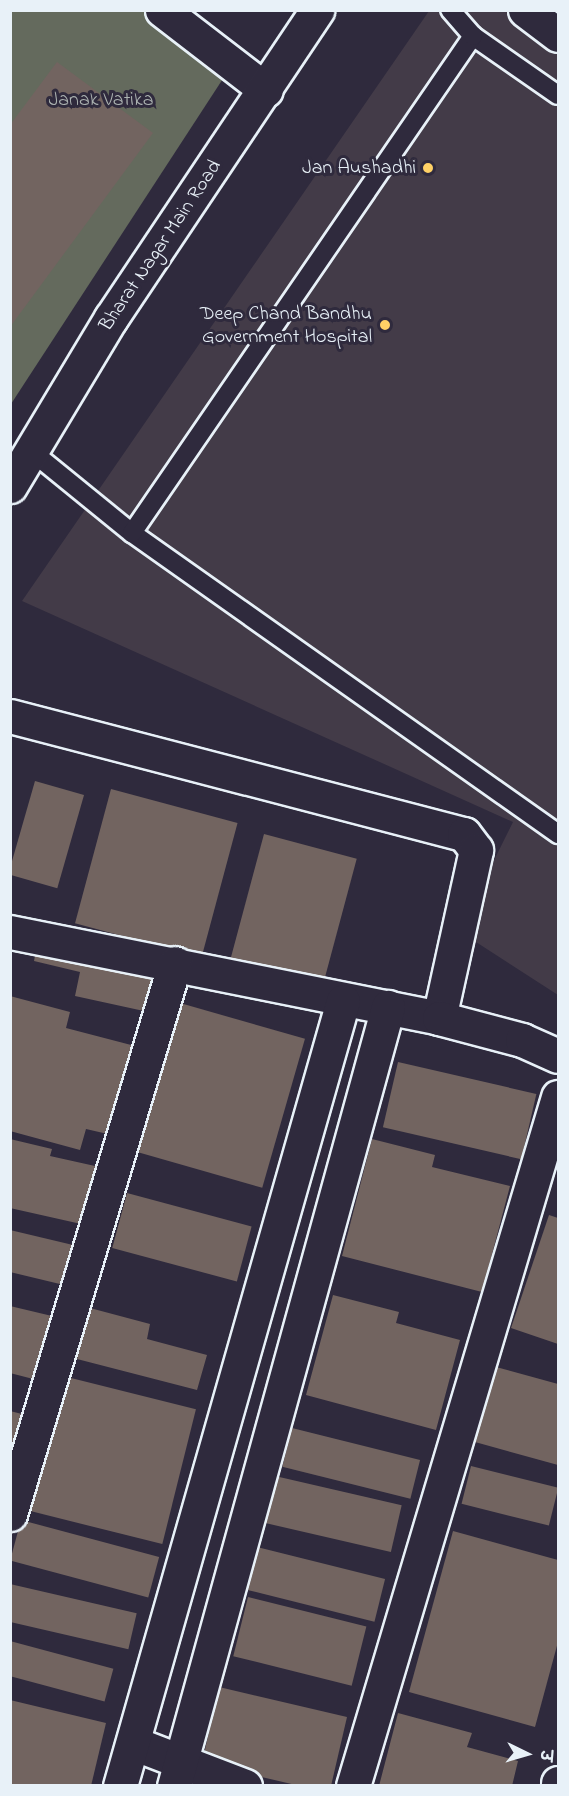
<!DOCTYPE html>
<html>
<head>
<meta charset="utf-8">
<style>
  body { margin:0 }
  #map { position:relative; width:569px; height:1796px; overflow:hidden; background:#2f2a3d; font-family:"Indie Flower","Playpen Sans Deva",sans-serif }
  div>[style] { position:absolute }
  .built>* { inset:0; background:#433b48 }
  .green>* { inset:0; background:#646a5d }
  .building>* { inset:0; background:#726460; transform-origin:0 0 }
  .roads { filter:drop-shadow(2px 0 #e8f1f8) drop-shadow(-2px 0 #e8f1f8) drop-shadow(0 2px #e8f1f8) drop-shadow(0 -2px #e8f1f8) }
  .lane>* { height:18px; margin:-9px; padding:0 9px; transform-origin:9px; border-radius:9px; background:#2f2a3d }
  .street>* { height:33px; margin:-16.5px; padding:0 16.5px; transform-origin:16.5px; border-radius:16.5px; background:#2f2a3d }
  .secondary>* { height:33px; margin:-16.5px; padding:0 16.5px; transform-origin:16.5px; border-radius:16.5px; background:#2f2a3d }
  .dots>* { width:16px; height:16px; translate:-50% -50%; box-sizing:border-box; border:3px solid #2f2a3d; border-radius:50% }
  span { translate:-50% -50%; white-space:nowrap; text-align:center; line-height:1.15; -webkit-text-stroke:6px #2f2a3d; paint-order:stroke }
  .park-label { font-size:20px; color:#adb4b2 }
  .poi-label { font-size:20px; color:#e8f1f8 }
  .right { translate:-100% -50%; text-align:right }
  .street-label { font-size:20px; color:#e8f1f8 }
  .frame { position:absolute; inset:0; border:12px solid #e8f1f8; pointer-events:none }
  .north { position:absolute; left:497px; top:1724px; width:60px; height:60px; -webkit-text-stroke:4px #2f2a3d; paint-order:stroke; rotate:95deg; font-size:16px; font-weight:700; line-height:24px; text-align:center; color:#e8f1f8 }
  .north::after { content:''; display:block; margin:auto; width:21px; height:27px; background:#e8f1f8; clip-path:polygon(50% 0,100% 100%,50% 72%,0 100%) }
</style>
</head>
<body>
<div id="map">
  <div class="built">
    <i style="clip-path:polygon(429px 11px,509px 11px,558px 48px,558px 995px,459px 931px,513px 822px,22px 601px)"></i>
  </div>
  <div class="green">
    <i style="clip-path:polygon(11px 11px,151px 11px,228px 71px,11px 404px)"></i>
  </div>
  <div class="building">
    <i style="clip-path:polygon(57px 62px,153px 133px,10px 327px,10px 125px)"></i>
    <i style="left:35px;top:781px;width:51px;height:97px;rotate:16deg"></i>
    <i style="left:111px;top:789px;width:131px;height:139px;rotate:15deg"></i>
    <i style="left:264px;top:834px;width:96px;height:141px;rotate:15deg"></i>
    <i style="clip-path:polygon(38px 940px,162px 974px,153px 1013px,75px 996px,80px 972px,34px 961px)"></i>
    <i style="clip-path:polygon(10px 996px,70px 1012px,66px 1028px,135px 1046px,112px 1135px,86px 1129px,80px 1150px,10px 1131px)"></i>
    <i style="left:180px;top:1003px;width:130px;height:155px;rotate:16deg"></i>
    <i style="left:398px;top:1062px;width:142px;height:67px;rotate:13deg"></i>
    <i style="clip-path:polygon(10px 1139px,52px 1149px,50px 1156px,104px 1168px,90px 1226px,10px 1208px)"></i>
    <i style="clip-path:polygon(372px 1139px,435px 1155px,432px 1167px,510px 1186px,482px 1292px,342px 1256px)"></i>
    <i style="left:127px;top:1193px;width:129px;height:57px;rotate:15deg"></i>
    <i style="clip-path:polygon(549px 1215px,558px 1218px,558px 1344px,511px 1328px)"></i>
    <i style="clip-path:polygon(10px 1230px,73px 1245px,64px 1285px,10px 1272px)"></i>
    <i style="clip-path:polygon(333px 1295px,399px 1312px,396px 1323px,460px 1340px,436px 1430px,306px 1395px)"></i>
    <i style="clip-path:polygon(10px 1306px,52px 1316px,37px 1380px,10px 1373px)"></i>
    <i style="clip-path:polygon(90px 1308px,150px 1324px,147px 1339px,207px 1355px,197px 1390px,77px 1359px)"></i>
    <i style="clip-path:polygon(496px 1367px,558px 1384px,558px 1465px,475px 1442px)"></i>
    <i style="left:63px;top:1376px;width:137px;height:139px;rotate:14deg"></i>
    <i style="clip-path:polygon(10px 1411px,22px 1414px,14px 1446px,10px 1446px)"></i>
    <i style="left:292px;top:1428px;width:132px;height:40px;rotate:14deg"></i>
    <i style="left:471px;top:1466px;width:90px;height:39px;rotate:14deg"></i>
    <i style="left:275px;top:1476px;width:130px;height:48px;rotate:13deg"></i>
    <i style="left:21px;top:1520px;width:143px;height:42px;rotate:15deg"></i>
    <i style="clip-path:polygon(453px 1531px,558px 1560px,558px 1642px,535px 1727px,409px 1692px)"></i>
    <i style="left:257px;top:1547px;width:132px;height:44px;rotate:14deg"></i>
    <i style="left:10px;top:1584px;width:130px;height:37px;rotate:13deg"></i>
    <i style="left:248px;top:1597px;width:122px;height:61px;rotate:14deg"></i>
    <i style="left:10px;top:1641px;width:107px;height:34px;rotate:15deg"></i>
    <i style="clip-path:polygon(219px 1687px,347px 1717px,331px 1786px,300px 1786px,202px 1763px)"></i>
    <i style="clip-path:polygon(10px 1700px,106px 1723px,91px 1786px,10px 1786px)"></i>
    <i style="clip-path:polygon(398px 1713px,472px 1733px,467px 1747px,518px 1761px,512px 1786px,379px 1786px)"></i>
  </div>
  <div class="roads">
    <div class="lane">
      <i style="left:473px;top:36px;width:103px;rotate:34.8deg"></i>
      <i style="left:31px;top:451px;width:130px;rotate:39.1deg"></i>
      <i style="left:132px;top:533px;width:522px;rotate:35.24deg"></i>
      <i style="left:132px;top:533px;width:603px;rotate:-55.55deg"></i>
      <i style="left:473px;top:36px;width:35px;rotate:-131deg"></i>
    </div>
    <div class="street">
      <i style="left:162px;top:10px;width:131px;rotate:37.6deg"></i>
      <i style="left:525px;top:10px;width:41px;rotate:37.1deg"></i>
      <i style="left:10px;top:716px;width:469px;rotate:14.6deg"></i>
      <i style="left:464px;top:834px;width:20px;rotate:53deg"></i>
      <i style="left:476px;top:850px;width:172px;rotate:102.4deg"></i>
      <i style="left:10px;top:932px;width:438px;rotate:11.3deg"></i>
      <i style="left:439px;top:1018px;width:86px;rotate:14.8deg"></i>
      <i style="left:522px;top:1040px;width:39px;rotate:24deg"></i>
      <i style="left:10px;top:1514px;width:575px;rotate:-73.33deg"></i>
      <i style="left:133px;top:1743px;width:120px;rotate:21deg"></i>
      <i style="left:120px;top:1786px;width:816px;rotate:-74.14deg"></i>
      <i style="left:174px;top:1786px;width:808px;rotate:-74.64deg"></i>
      <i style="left:353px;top:1786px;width:719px;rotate:-73.43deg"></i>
      <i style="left:558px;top:1786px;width:3px;rotate:-90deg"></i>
    </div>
    <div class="secondary">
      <i style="left:10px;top:486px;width:196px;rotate:-59deg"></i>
      <i style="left:111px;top:318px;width:371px;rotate:-56.2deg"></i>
    </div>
  </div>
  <div class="dots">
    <i style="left:428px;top:168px;background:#ffd166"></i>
    <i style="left:385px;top:325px;background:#ffd166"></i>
  </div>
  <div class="park-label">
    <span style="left:101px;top:100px">Janak Vatika</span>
  </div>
  <div class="poi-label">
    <span class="right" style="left:416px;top:168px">Jan Aushadhi</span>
    <span class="right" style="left:372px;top:326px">Deep Chand Bandhu<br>Government Hospital</span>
  </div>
  <div class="street-label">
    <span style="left:161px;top:246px;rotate:-56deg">Bharat Nagar Main Road</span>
  </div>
  <div class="frame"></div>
  <div class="north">उ</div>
</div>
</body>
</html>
